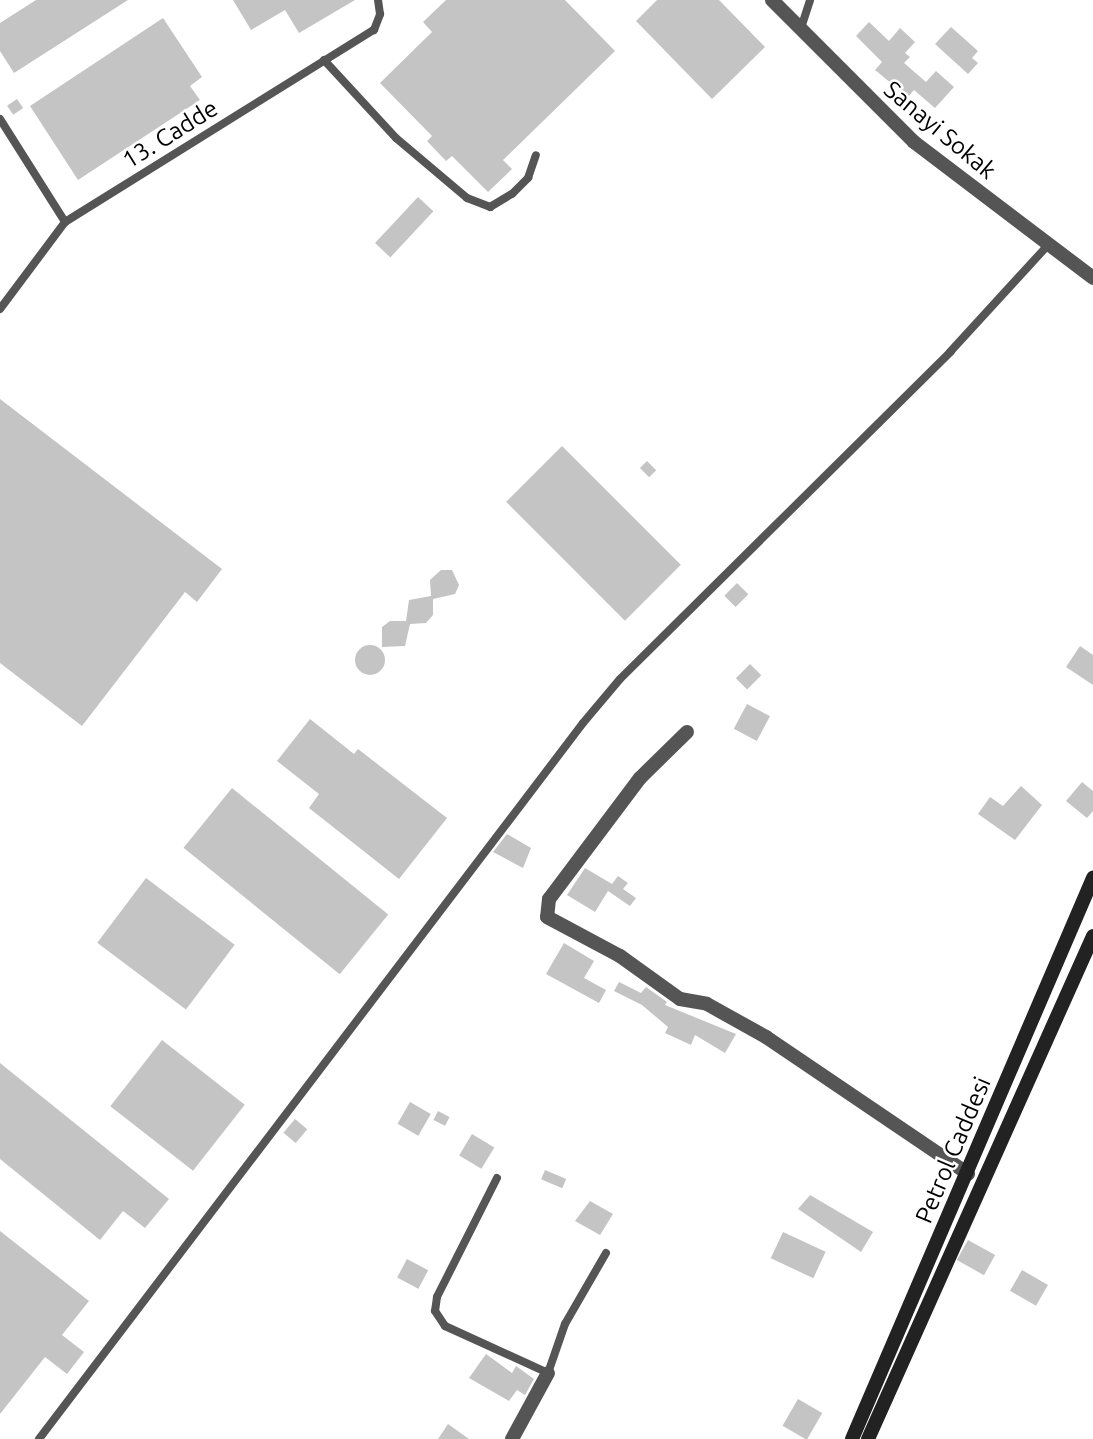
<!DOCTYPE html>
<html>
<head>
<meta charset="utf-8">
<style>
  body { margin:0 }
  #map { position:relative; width:1093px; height:1439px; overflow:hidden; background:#fff; font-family:Ubuntu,sans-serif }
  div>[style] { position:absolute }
  .building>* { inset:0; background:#c4c4c4; transform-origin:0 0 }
  .round { border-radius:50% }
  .lane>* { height:8px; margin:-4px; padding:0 4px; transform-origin:4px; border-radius:4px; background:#555 }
  .street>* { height:14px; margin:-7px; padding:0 7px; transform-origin:7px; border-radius:7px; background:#555 }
  .secondary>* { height:14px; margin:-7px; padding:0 7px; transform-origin:7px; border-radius:7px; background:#222 }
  span { translate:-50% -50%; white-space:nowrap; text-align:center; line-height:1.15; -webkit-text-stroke:5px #fff; paint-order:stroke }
  .street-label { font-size:24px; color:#000 }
</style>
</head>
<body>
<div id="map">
  <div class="building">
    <i style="clip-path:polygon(36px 0,128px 0,14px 73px,0 51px,0 23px)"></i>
    <i style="clip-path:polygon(233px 0,355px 0,299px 33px,285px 10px,251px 30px)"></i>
    <i style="clip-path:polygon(446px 0,565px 0,615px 51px,503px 160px,512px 169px,488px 192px,452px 156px,446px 161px,427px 141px,432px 136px,380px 83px,432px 32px,423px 22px)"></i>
    <i style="clip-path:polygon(657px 0,719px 0,765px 47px,712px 99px,636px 21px)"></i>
    <i style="clip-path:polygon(163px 18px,202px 77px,190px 86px,200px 100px,78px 180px,30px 106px)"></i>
    <i style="clip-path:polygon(869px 22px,889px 41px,900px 28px,915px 42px,905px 53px,910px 57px,904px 63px,926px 82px,936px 71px,954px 87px,935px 108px,914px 90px,908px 97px,875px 70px,882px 62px,856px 36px)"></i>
    <i style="clip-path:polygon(951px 27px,978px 51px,972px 58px,978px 63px,968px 74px,935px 44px)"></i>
    <i style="left:17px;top:99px;width:11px;height:12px;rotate:56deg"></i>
    <i style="left:418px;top:197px;width:21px;height:63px;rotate:43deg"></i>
    <i style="clip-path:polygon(0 399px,222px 569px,197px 602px,185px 592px,82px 726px,0 663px)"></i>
    <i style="left:562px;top:446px;width:168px;height:79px;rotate:45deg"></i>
    <i style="left:647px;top:461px;width:13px;height:10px;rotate:45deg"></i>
    <i style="clip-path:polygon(441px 570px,452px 570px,459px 585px,455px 594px,433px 599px,433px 615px,426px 623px,410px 624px,405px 646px,382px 647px,382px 627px,390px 621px,406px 621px,409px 600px,431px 596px,430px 580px)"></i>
    <i style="left:737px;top:583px;width:16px;height:18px;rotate:45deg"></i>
    <i class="round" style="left:355px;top:645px;width:30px;height:30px"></i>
    <i style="clip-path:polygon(1080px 646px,1093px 655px,1093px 685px,1066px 667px)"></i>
    <i style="left:750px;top:664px;width:16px;height:20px;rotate:45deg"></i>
    <i style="left:747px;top:704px;width:26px;height:28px;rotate:28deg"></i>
    <i style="clip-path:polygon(310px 719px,354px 754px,358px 749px,447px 818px,399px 879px,309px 808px,319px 794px,277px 761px)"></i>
    <i style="clip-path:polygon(1082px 782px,1093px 791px,1093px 811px,1087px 818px,1066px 801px)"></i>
    <i style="clip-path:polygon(1021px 786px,1042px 805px,1015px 840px,978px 814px,990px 797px,1003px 806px)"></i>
    <i style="left:232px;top:788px;width:201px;height:77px;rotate:39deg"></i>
    <i style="clip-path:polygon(507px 834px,531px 848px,523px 868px,493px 852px)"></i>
    <i style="clip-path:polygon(585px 868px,612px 884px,618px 876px,628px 883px,623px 889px,636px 898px,630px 906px,608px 891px,595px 912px,567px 895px)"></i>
    <i style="left:146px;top:878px;width:111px;height:81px;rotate:37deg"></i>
    <i style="clip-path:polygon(564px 943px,594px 961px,584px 978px,606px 990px,599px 1003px,546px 974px)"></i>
    <i style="clip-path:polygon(619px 982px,641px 993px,646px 987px,667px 1002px,665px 1005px,736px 1034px,725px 1053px,695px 1035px,691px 1045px,665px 1033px,668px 1027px,642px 1005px,614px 991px)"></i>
    <i style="left:162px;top:1040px;width:105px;height:84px;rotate:38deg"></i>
    <i style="clip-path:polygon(0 1063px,169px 1199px,145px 1228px,123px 1211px,100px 1240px,0 1159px)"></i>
    <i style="left:410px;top:1102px;width:24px;height:25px;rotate:30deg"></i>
    <i style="left:438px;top:1111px;width:13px;height:10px;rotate:27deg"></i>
    <i style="left:295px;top:1119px;width:16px;height:18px;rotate:40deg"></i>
    <i style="left:472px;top:1134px;width:26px;height:25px;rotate:31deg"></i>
    <i style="left:545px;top:1170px;width:23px;height:10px;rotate:23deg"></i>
    <i style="clip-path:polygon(810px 1195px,873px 1232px,861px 1252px,798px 1209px)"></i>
    <i style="clip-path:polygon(590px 1201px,613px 1214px,600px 1235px,575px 1221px)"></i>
    <i style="clip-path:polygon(0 1231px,89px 1301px,62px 1335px,84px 1352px,67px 1374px,45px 1357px,0 1414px)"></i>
    <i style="left:783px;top:1232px;width:47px;height:29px;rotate:25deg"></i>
    <i style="left:968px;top:1240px;width:31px;height:23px;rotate:29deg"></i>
    <i style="left:407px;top:1259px;width:24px;height:21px;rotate:28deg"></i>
    <i style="left:1022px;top:1270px;width:30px;height:24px;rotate:30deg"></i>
    <i style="clip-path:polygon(486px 1354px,512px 1373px,516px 1366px,534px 1379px,525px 1395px,517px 1390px,509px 1401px,469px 1378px)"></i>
    <i style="left:798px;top:1399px;width:28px;height:31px;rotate:30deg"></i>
    <i style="clip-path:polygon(448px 1424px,469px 1439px,438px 1439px)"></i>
  </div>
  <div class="lane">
    <i style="left:801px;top:28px;width:29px;rotate:-72deg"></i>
    <i style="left:324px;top:60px;width:106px;rotate:47.3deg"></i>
    <i style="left:396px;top:138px;width:93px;rotate:40.2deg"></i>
    <i style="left:467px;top:198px;width:25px;rotate:21deg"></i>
    <i style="left:490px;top:207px;width:26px;rotate:-31deg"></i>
    <i style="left:512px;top:194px;width:23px;rotate:-45deg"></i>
    <i style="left:528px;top:178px;width:24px;rotate:-71deg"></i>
    <i style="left:0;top:119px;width:122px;rotate:57.7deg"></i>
    <i style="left:0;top:309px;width:109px;rotate:-53.2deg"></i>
    <i style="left:65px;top:222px;width:364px;rotate:-31.9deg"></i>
    <i style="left:374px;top:30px;width:17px;rotate:-69deg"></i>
    <i style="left:380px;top:14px;width:14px;rotate:-98deg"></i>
    <i style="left:497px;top:1178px;width:133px;rotate:116.8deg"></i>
    <i style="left:437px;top:1297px;width:14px;rotate:98deg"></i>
    <i style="left:435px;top:1311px;width:18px;rotate:56deg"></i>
    <i style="left:445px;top:1326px;width:113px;rotate:24.5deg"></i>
    <i style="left:548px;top:1373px;width:52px;rotate:-70.9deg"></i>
    <i style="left:565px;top:1324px;width:82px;rotate:-60deg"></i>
    <i style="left:39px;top:1439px;width:899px;rotate:-52.77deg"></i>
    <i style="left:583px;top:723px;width:57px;rotate:-49.9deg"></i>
    <i style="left:620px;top:679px;width:465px;rotate:-44.7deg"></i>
    <i style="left:950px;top:352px;width:144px;rotate:-47.5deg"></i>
  </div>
  <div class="street">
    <i style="left:772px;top:0;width:201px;rotate:45deg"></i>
    <i style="left:914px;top:142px;width:225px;rotate:37.2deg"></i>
    <i style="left:687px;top:732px;width:66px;rotate:135.6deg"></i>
    <i style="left:640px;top:778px;width:151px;rotate:126.9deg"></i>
    <i style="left:549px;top:899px;width:18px;rotate:96deg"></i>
    <i style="left:547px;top:917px;width:83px;rotate:28.1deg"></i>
    <i style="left:620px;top:956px;width:74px;rotate:35.6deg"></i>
    <i style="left:680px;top:999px;width:27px;rotate:10deg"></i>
    <i style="left:707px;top:1004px;width:68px;rotate:29.2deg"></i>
    <i style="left:766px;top:1037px;width:244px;rotate:34.1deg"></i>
    <i style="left:512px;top:1439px;width:75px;rotate:-61.4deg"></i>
  </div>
  <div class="secondary">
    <i style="left:852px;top:1439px;width:611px;rotate:-66.75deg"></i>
    <i style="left:868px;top:1439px;width:551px;rotate:-65.9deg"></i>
  </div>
  <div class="street-label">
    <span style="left:940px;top:130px;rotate:40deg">Sanayi Sokak</span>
    <span style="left:170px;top:134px;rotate:-32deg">13. Cadde</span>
    <span style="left:953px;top:1150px;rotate:-67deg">Petrol Caddesi</span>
  </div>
</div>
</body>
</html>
